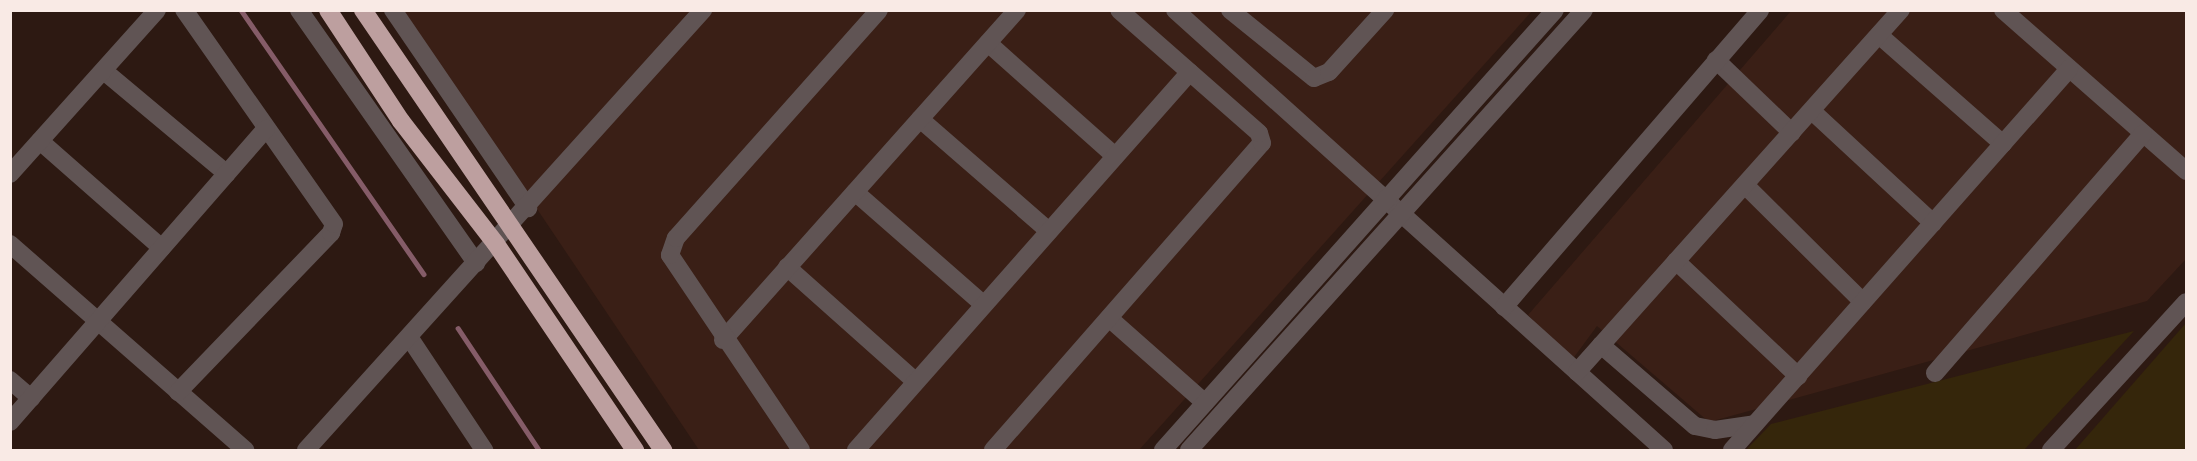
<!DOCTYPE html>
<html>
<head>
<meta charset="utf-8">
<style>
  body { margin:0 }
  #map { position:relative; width:2197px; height:461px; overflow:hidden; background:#2d1912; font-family:Ubuntu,sans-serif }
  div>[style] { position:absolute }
  .built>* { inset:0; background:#3a1f16 }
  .green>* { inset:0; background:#35260b }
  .stream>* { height:4.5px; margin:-2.25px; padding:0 2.25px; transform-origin:2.25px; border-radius:2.25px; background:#855c68 }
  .minor>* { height:18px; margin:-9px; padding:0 9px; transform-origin:9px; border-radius:9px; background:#605454 }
  .highway>* { height:18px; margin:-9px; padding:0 9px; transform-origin:9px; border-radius:9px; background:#bd9f9f }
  span { translate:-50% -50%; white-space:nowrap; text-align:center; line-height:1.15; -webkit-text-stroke:4.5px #0f0604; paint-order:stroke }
  .frame { position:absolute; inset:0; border:12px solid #f9eae5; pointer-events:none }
</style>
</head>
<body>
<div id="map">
  <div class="built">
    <i style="clip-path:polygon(404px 11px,1532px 11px,1139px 450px,699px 450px)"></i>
    <i style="clip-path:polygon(1791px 11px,2186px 11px,2186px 259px,2147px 301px,1709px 422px,1597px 326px,1572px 360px,1528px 315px)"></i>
  </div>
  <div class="green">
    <i style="clip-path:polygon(2186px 323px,2186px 450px,2075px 450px)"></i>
    <i style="clip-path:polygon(2134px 331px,2024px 450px,1746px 450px,1771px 424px)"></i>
  </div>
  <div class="stream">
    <i style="left:241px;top:10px;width:321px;rotate:55.3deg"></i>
    <i style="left:458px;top:328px;width:146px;rotate:56.4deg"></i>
  </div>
  <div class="minor">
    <i style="left:299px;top:10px;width:309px;rotate:55deg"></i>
    <i style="left:393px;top:10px;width:240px;rotate:55.7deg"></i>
    <i style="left:1175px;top:10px;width:658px;rotate:41.98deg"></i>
    <i style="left:1230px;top:10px;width:108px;rotate:39deg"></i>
    <i style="left:1314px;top:78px;width:16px;rotate:-22deg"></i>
    <i style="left:1329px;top:72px;width:84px;rotate:-47.9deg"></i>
    <i style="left:2003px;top:10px;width:244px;rotate:41.3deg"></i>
    <i style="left:1879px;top:35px;width:165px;rotate:41.3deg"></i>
    <i style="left:988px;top:43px;width:170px;rotate:41.7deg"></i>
    <i style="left:1716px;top:60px;width:105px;rotate:43.8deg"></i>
    <i style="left:104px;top:71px;width:160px;rotate:39.9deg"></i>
    <i style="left:1812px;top:111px;width:165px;rotate:42.8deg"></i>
    <i style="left:920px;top:119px;width:171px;rotate:41deg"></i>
    <i style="left:40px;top:141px;width:162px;rotate:41.3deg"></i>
    <i style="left:10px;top:174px;width:220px;rotate:-48.1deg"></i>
    <i style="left:1745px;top:185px;width:166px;rotate:44.8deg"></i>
    <i style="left:855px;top:192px;width:170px;rotate:41.2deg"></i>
    <i style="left:10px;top:244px;width:313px;rotate:41.2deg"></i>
    <i style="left:1676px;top:261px;width:168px;rotate:43.3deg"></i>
    <i style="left:787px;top:267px;width:171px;rotate:41.7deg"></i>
    <i style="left:1504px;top:307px;width:392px;rotate:-49.2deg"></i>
    <i style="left:1109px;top:318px;width:128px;rotate:41.5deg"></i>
    <i style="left:409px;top:337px;width:136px;rotate:56.4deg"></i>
    <i style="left:723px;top:340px;width:442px;rotate:-48.3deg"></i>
    <i style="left:1601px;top:345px;width:124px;rotate:40.8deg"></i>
    <i style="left:1695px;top:426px;width:20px;rotate:11deg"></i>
    <i style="left:1715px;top:430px;width:40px;rotate:-8.5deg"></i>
    <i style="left:1577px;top:372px;width:486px;rotate:-48.2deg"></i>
    <i style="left:1935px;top:373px;width:317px;rotate:-49deg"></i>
    <i style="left:10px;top:380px;width:28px;rotate:41deg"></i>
    <i style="left:178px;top:392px;width:221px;rotate:-46.1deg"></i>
    <i style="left:331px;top:233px;width:9px;rotate:-72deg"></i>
    <i style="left:334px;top:224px;width:261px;rotate:-125deg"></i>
    <i style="left:10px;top:422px;width:389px;rotate:-48.9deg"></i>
    <i style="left:306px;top:450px;width:593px;rotate:-47.94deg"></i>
    <i style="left:801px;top:450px;width:235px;rotate:-123.9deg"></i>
    <i style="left:670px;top:255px;width:18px;rotate:-71deg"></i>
    <i style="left:676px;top:238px;width:305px;rotate:-48.3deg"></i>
    <i style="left:856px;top:450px;width:504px;rotate:-48.54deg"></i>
    <i style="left:993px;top:450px;width:408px;rotate:-48.8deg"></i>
    <i style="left:1262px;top:143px;width:10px;rotate:-107deg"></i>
    <i style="left:1259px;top:133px;width:186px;rotate:-138.7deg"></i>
    <i style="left:1163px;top:450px;width:589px;rotate:-48.3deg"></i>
    <i style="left:1189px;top:450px;width:591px;rotate:-48.08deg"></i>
    <i style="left:1732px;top:450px;width:509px;rotate:-48.51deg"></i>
    <i style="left:2051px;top:450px;width:200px;rotate:-47.6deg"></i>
  </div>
  <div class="highway">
    <i style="left:328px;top:10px;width:133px;rotate:56.7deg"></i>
    <i style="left:401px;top:121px;width:155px;rotate:52.3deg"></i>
    <i style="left:496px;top:244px;width:249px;rotate:56deg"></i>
    <i style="left:363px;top:10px;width:533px;rotate:55.71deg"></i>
  </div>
  <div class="frame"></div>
</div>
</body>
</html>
